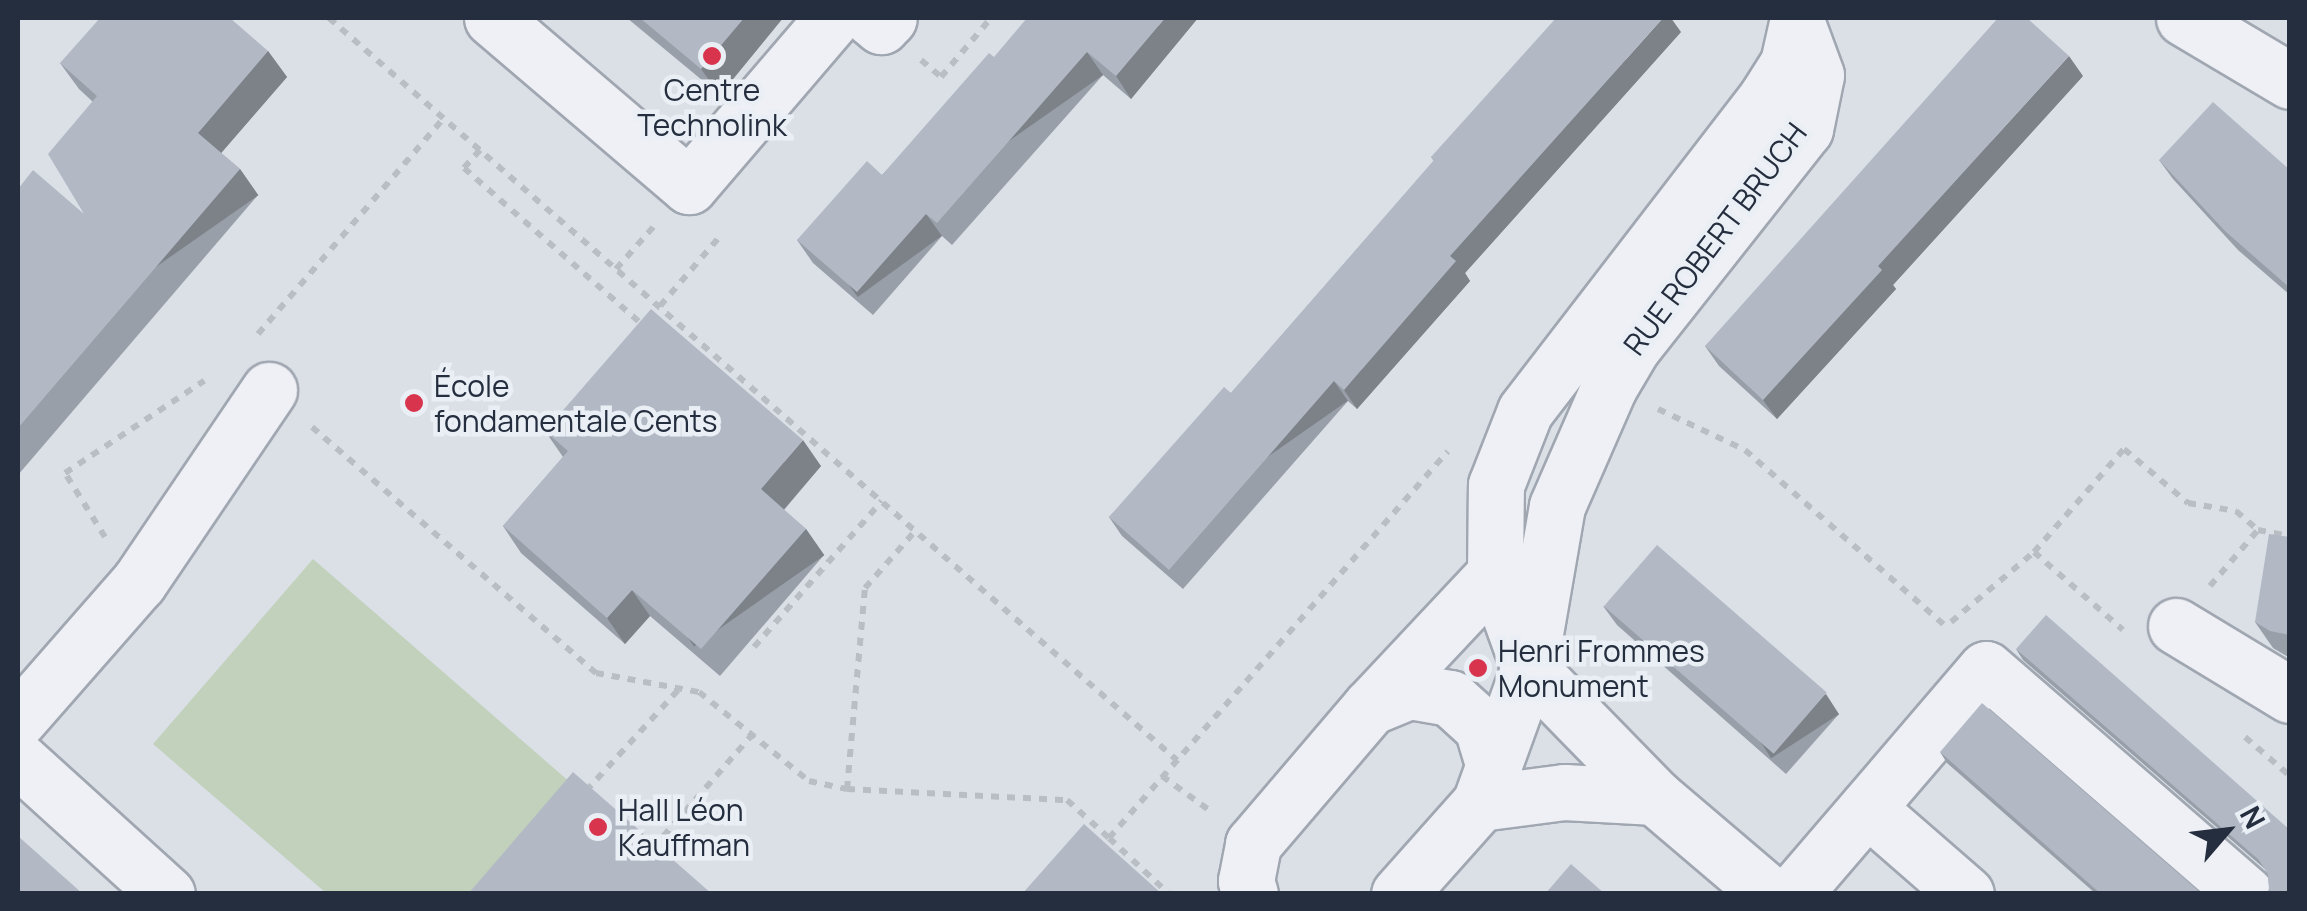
<!DOCTYPE html>
<html>
<head>
<meta charset="utf-8">
<style>
  body { margin:0 }
  #map { position:relative; width:2307px; height:911px; overflow:hidden; background:#dbe0e7; font-family:Manrope,sans-serif }
  div>[style] { position:absolute }
  .green>* { inset:0; background:#c1d1bb }
  .path>* { height:6px; margin-top:-3px; transform-origin:0; background:repeating-linear-gradient(90deg,#b9bec5 0 8px,transparent 0 16px) }
  .roads { filter:drop-shadow(2px 0 #a0a7b1) drop-shadow(-2px 0 #a0a7b1) drop-shadow(0 2px #a0a7b1) drop-shadow(0 -2px #a0a7b1) }
  .minor>* { height:55px; margin:-27.5px; padding:0 27.5px; transform-origin:27.5px; border-radius:27.5px; background:#eef0f5 }
  .wall>* { inset:0; background:#999fa9 }
  .shaded-wall>* { inset:0; background:#7d8289; transform-origin:0 0 }
  .building>* { inset:0; background:#b2b9c4; transform-origin:0 0 }
  .dots>* { width:28px; height:28px; translate:-50% -50%; box-sizing:border-box; border:5px solid #eaeff5; border-radius:50% }
  span { translate:-50% -50%; white-space:nowrap; text-align:center; line-height:1.15; -webkit-text-stroke:9px #eaeff5; paint-order:stroke }
  .poi-label { font-size:30px; color:#242e3e }
  .left { translate:0 -50%; text-align:left }
  .street-label { font-size:30px; color:#242e3e }
  .frame { position:absolute; inset:0; border:20px solid #242e3e; pointer-events:none }
  .north { position:absolute; left:2177px; top:781px; width:100px; height:100px; -webkit-text-stroke:8px #eaeff5; paint-order:stroke; rotate:62deg; font-size:28px; font-weight:700; line-height:40px; text-align:center; color:#242e3e }
  .north::after { content:''; display:block; margin:auto; width:35px; height:45px; background:#242e3e; clip-path:polygon(50% 0,100% 100%,50% 72%,0 100%) }
</style>
</head>
<body>
<div id="map">
  <div class="green">
    <i style="clip-path:polygon(313px 559px,594px 803px,516px 893px,326px 893px,153px 744px)"></i>
  </div>
  <div class="path">
    <i style="left:329px;top:18px;width:1127px;rotate:41.19deg"></i>
    <i style="left:921px;top:60px;width:26px;rotate:40deg"></i>
    <i style="left:941px;top:77px;width:77px;rotate:-49.7deg"></i>
    <i style="left:480px;top:150px;width:24px;rotate:132deg"></i>
    <i style="left:464px;top:168px;width:238px;rotate:41.3deg"></i>
    <i style="left:616px;top:269px;width:59px;rotate:-48.4deg"></i>
    <i style="left:660px;top:306px;width:95px;rotate:-49.3deg"></i>
    <i style="left:258px;top:334px;width:284px;rotate:-49.3deg"></i>
    <i style="left:1658px;top:409px;width:96px;rotate:25.2deg"></i>
    <i style="left:1745px;top:450px;width:271px;rotate:41.3deg"></i>
    <i style="left:312px;top:427px;width:376px;rotate:40.9deg"></i>
    <i style="left:596px;top:673px;width:105px;rotate:10.5deg"></i>
    <i style="left:699px;top:692px;width:141px;rotate:39deg"></i>
    <i style="left:809px;top:781px;width:39px;rotate:12deg"></i>
    <i style="left:847px;top:789px;width:220px;rotate:2.9deg"></i>
    <i style="left:1067px;top:800px;width:57px;rotate:42.1deg"></i>
    <i style="left:1109px;top:838px;width:514px;rotate:-48.78deg"></i>
    <i style="left:105px;top:537px;width:75px;rotate:-122deg"></i>
    <i style="left:65px;top:473px;width:167px;rotate:-33.5deg"></i>
    <i style="left:2034px;top:552px;width:118px;rotate:41.2deg"></i>
    <i style="left:2210px;top:586px;width:74px;rotate:-49.4deg"></i>
    <i style="left:1951px;top:622px;width:109px;rotate:-40.1deg"></i>
    <i style="left:2034px;top:552px;width:137px;rotate:-48.9deg"></i>
    <i style="left:2124px;top:449px;width:84px;rotate:40.2deg"></i>
    <i style="left:2188px;top:503px;width:49px;rotate:9.5deg"></i>
    <i style="left:2236px;top:511px;width:29px;rotate:41deg"></i>
    <i style="left:2258px;top:530px;width:33px;rotate:11deg"></i>
    <i style="left:754px;top:647px;width:194px;rotate:-48.8deg"></i>
    <i style="left:2245px;top:737px;width:60px;rotate:40.9deg"></i>
    <i style="left:1162px;top:776px;width:58px;rotate:35.9deg"></i>
    <i style="left:847px;top:789px;width:202px;rotate:-84.9deg"></i>
    <i style="left:865px;top:588px;width:77px;rotate:-48.7deg"></i>
    <i style="left:586px;top:791px;width:138px;rotate:-47.6deg"></i>
    <i style="left:1109px;top:838px;width:82px;rotate:43deg"></i>
    <i style="left:653px;top:848px;width:149px;rotate:-48.8deg"></i>
  </div>
  <div class="roads">
    <div class="minor">
      <i style="left:492px;top:18px;width:259px;rotate:40.5deg"></i>
      <i style="left:689px;top:186px;width:221px;rotate:-49.4deg"></i>
      <i style="left:871px;top:18px;width:13px;rotate:39deg"></i>
      <i style="left:881px;top:26px;width:11px;rotate:-45deg"></i>
      <i style="left:2184px;top:18px;width:123px;rotate:30.7deg"></i>
      <i style="left:2176px;top:626px;width:133px;rotate:31.2deg"></i>
      <i style="left:1370px;top:707px;width:42px;rotate:-22.3deg"></i>
      <i style="left:1409px;top:691px;width:42px;rotate:9.7deg"></i>
      <i style="left:1450px;top:698px;width:43px;rotate:42.2deg"></i>
      <i style="left:1482px;top:727px;width:42px;rotate:73.3deg"></i>
      <i style="left:18px;top:720px;width:184px;rotate:-48.8deg"></i>
      <i style="left:139px;top:582px;width:232px;rotate:-55.9deg"></i>
      <i style="left:18px;top:759px;width:201px;rotate:42.2deg"></i>
      <i style="left:1480px;top:803px;width:85px;rotate:-7.5deg"></i>
      <i style="left:1564px;top:792px;width:91px;rotate:3.1deg"></i>
      <i style="left:1867px;top:808px;width:131px;rotate:41deg"></i>
      <i style="left:1250px;top:894px;width:14px;rotate:-107deg"></i>
      <i style="left:1246px;top:881px;width:38px;rotate:-79deg"></i>
      <i style="left:1253px;top:844px;width:180px;rotate:-49.5deg"></i>
      <i style="left:1370px;top:707px;width:183px;rotate:-46.8deg"></i>
      <i style="left:1399px;top:894px;width:122px;rotate:-48.3deg"></i>
      <i style="left:1480px;top:803px;width:144px;rotate:-70.1deg"></i>
      <i style="left:1529px;top:668px;width:164px;rotate:-80.2deg"></i>
      <i style="left:1557px;top:506px;width:130px;rotate:-66.4deg"></i>
      <i style="left:1609px;top:387px;width:45px;rotate:-59.5deg"></i>
      <i style="left:1632px;top:348px;width:279px;rotate:-51.7deg"></i>
      <i style="left:1805px;top:129px;width:55px;rotate:-78.5deg"></i>
      <i style="left:1816px;top:75px;width:52px;rotate:-110.2deg"></i>
      <i style="left:1769px;top:894px;width:150px;rotate:-139.6deg"></i>
      <i style="left:1655px;top:797px;width:180px;rotate:-134.3deg"></i>
      <i style="left:1529px;top:668px;width:100px;rotate:-109.9deg"></i>
      <i style="left:1495px;top:574px;width:89px;rotate:-89.4deg"></i>
      <i style="left:1496px;top:485px;width:79px;rotate:-68.6deg"></i>
      <i style="left:1525px;top:411px;width:395px;rotate:-52.4deg"></i>
      <i style="left:1766px;top:98px;width:41px;rotate:-57.8deg"></i>
      <i style="left:1788px;top:63px;width:41px;rotate:-77.3deg"></i>
      <i style="left:1793px;top:894px;width:296px;rotate:-49.4deg"></i>
      <i style="left:1986px;top:669px;width:344px;rotate:40.9deg"></i>
    </div>
  </div>
  <div class="wall">
    <i style="clip-path:polygon(627px 18px,783px 18px,720px 95px)"></i>
    <i style="clip-path:polygon(1198px 18px,1131px 99px,1103px 75px,952px 245px,942px 236px,873px 315px,813px 263px,797px 240px,882px 175px,994px 57px)"></i>
    <i style="clip-path:polygon(1681px 32px,1465px 273px,1470px 281px,1357px 409px,1348px 401px,1183px 589px,1122px 536px,1109px 517px,1231px 393px,1434px 161px,1431px 157px)"></i>
    <i style="clip-path:polygon(268px 51px,287px 77px,221px 153px,240px 169px,258px 195px,18px 475px,18px 189px,84px 214px,93px 102px,79px 89px,60px 63px)"></i>
    <i style="clip-path:polygon(2083px 76px,1893px 285px,1896px 289px,1777px 419px,1719px 366px,1705px 346px)"></i>
    <i style="clip-path:polygon(2159px 160px,2290px 170px,2290px 295px,2238px 250px,2173px 179px)"></i>
    <i style="clip-path:polygon(545px 431px,821px 466px,784px 510px,806px 529px,824px 555px,720px 676px,650px 616px,625px 644px,521px 553px,503px 526px,563px 457px)"></i>
    <i style="clip-path:polygon(2290px 537px,2290px 658px,2273px 648px,2255px 622px)"></i>
    <i style="clip-path:polygon(1603px 606px,1839px 714px,1786px 774px,1617px 625px)"></i>
    <i style="clip-path:polygon(2016px 649px,2290px 830px,2269px 888px,2268px 874px,2265px 869px,2023px 660px)"></i>
    <i style="clip-path:polygon(1940px 752px,2202px 894px,2096px 894px,1947px 763px)"></i>
  </div>
  <div class="shaded-wall">
    <i style="clip-path:polygon(744px 18px,783px 18px,720px 95px,701px 69px)"></i>
    <i style="clip-path:polygon(1165px 18px,1198px 18px,1131px 99px,1116px 76px)"></i>
    <i style="clip-path:polygon(1663px 18px,1671px 18px,1681px 32px,1465px 273px,1470px 281px,1357px 409px,1344px 390px,1450px 256px)"></i>
    <i style="clip-path:polygon(268px 51px,287px 77px,216px 159px,198px 133px)"></i>
    <i style="left:1087px;top:52px;width:28px;height:227px;rotate:55deg"></i>
    <i style="clip-path:polygon(2069px 56px,2083px 76px,1893px 285px,1896px 289px,1777px 419px,1763px 400px,1878px 266px)"></i>
    <i style="left:240px;top:169px;width:32px;height:341px;rotate:55deg"></i>
    <i style="left:926px;top:214px;width:27px;height:104px;rotate:54deg"></i>
    <i style="left:1334px;top:381px;width:24px;height:251px;rotate:55deg"></i>
    <i style="clip-path:polygon(803px 440px,821px 466px,779px 515px,761px 489px)"></i>
    <i style="left:806px;top:529px;width:32px;height:159px;rotate:55deg"></i>
    <i style="clip-path:polygon(632px 590px,650px 616px,625px 644px,607px 618px)"></i>
    <i style="left:1826px;top:694px;width:24px;height:81px;rotate:57deg"></i>
  </div>
  <div class="building">
    <i style="clip-path:polygon(100px 18px,230px 18px,268px 51px,198px 133px,240px 169px,18px 428px,18px 189px,33px 170px,84px 214px,48px 154px,97px 96px,60px 63px)"></i>
    <i style="clip-path:polygon(640px 18px,744px 18px,701px 69px)"></i>
    <i style="clip-path:polygon(1027px 18px,1165px 18px,1116px 76px,1087px 52px,937px 223px,926px 214px,857px 292px,797px 240px,867px 161px,882px 175px,989px 53px,994px 57px)"></i>
    <i style="clip-path:polygon(1556px 18px,1663px 18px,1450px 256px,1456px 261px,1344px 390px,1334px 381px,1169px 570px,1109px 517px,1224px 387px,1231px 393px,1434px 160px,1431px 157px)"></i>
    <i style="clip-path:polygon(1998px 18px,2027px 18px,2069px 56px,1878px 266px,1882px 270px,1763px 400px,1705px 346px)"></i>
    <i style="clip-path:polygon(2213px 102px,2290px 170px,2290px 288px,2225px 231px,2159px 160px)"></i>
    <i style="clip-path:polygon(651px 309px,803px 440px,761px 489px,806px 529px,701px 649px,632px 590px,607px 618px,503px 526px,568px 451px,545px 431px)"></i>
    <i style="clip-path:polygon(2269px 534px,2290px 537px,2290px 635px,2270px 631px,2255px 622px)"></i>
    <i style="left:1657px;top:545px;width:225px;height:81px;rotate:41deg"></i>
    <i style="clip-path:polygon(2046px 615px,2290px 830px,2290px 894px,2267px 894px,2269px 888px,2268px 874px,2259px 860px,2016px 649px)"></i>
    <i style="clip-path:polygon(1982px 703px,2202px 894px,2101px 894px,1940px 752px)"></i>
    <i style="clip-path:polygon(573px 772px,712px 894px,468px 894px)"></i>
    <i style="clip-path:polygon(1084px 824px,1162px 894px,1022px 894px)"></i>
    <i style="clip-path:polygon(18px 836px,83px 894px,18px 894px)"></i>
    <i style="clip-path:polygon(1571px 864px,1605px 894px,1545px 894px)"></i>
  </div>
  <div class="dots">
    <i style="left:712px;top:56px;background:#d8344e"></i>
    <i style="left:414px;top:403px;background:#d8344e"></i>
    <i style="left:1478px;top:668px;background:#d8344e"></i>
    <i style="left:598px;top:827px;background:#d8344e"></i>
  </div>
  <div class="poi-label">
    <span style="left:712px;top:107px">Centre<br>Technolink</span>
    <span class="left" style="left:434px;top:403px">École<br>fondamentale Cents</span>
    <span class="left" style="left:1498px;top:668px">Henri Frommes<br>Monument</span>
    <span class="left" style="left:618px;top:827px">Hall Léon<br>Kauffman</span>
  </div>
  <div class="street-label">
    <span style="left:1715px;top:239px;rotate:-53deg">RUE ROBERT BRUCH</span>
  </div>
  <div class="frame"></div>
  <div class="north">N</div>
</div>
</body>
</html>
